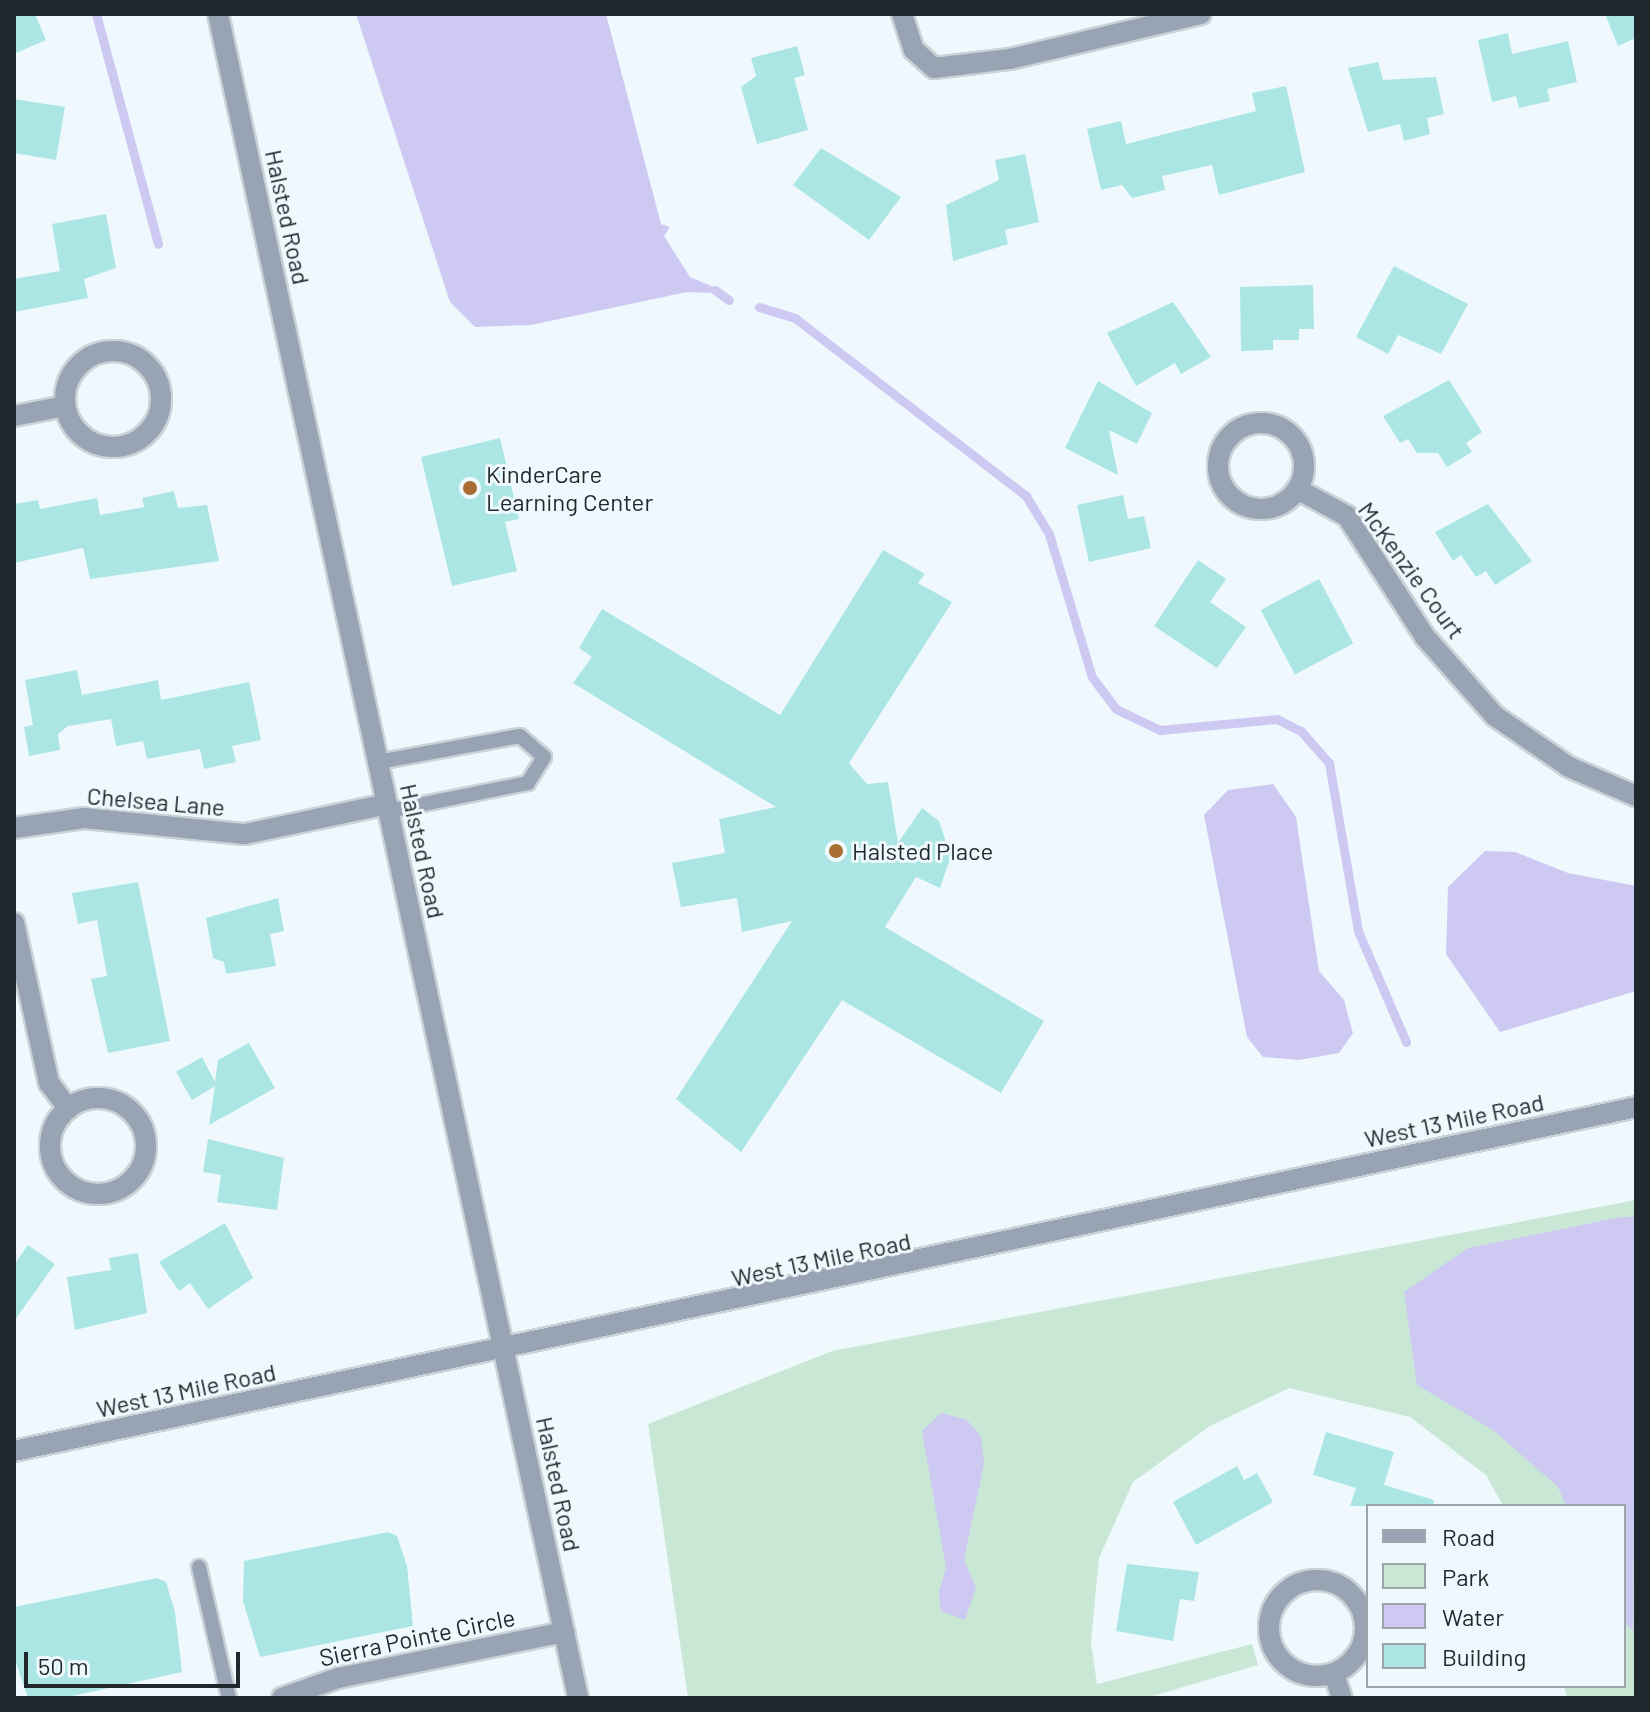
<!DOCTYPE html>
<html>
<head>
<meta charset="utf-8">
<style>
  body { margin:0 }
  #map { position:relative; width:1650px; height:1712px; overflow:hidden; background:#eff9fd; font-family:Barlow,sans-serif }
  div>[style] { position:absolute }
  .green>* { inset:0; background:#c9e7d5 }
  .water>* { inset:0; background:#cec9f3 }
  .stream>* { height:9px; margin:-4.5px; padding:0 4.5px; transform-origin:4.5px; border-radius:4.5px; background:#cec9f3 }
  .building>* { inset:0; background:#ace6e4; transform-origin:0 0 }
  .roads { filter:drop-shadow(2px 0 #cad3d7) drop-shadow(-2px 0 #cad3d7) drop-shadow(0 2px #cad3d7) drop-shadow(0 -2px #cad3d7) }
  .service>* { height:14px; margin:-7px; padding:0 7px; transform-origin:7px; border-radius:7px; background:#98a3b3 }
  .minor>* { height:20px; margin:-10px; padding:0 10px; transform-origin:10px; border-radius:10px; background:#98a3b3 }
  .minor>.ring { margin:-10px; padding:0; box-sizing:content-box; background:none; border:20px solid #98a3b3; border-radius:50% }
  .tertiary>* { height:20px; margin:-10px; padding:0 10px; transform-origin:10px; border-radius:10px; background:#98a3b3 }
  .dots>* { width:22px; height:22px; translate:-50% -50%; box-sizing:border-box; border:4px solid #eff9fd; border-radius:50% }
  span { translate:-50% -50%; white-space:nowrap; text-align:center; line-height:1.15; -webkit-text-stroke:6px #eff9fd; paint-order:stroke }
  .street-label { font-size:24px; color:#1f282c }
  .poi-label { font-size:24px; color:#1f282c }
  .left { translate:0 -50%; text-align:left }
  .frame { position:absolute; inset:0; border:16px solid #1f282c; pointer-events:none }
  .legend { position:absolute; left:1366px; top:1504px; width:260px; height:184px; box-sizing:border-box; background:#eff9fd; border:2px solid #9ca5a9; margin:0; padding:10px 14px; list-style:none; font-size:24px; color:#1f282c }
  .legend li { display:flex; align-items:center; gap:16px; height:40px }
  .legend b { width:40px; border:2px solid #9ca5a9 }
  .scale { position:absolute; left:24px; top:1652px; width:216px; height:36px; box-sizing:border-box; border:4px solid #1f282c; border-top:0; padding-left:10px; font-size:24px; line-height:28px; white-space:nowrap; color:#1f282c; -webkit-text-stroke:6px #eff9fd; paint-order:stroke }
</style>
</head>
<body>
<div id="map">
  <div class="green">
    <i style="clip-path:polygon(1636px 1200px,1636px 1698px,1567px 1698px,1564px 1686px,1624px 1686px,1624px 1506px,1503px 1506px,1486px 1475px,1410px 1417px,1289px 1388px,1210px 1426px,1133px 1482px,1099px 1558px,1091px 1642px,1097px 1684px,1252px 1644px,1258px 1665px,1146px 1698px,688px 1698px,648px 1424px,832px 1351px)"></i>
  </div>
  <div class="water">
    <i style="clip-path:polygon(356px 14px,606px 14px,661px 224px,670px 227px,664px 236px,690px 277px,716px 288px,712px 293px,687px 292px,531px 325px,475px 327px,450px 302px)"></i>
    <i style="clip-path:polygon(1273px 784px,1296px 817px,1319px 971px,1344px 1000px,1353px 1033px,1339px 1053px,1299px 1060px,1263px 1057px,1247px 1037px,1204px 815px,1228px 790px)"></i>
    <i style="clip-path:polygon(1485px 851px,1515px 852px,1568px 873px,1636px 886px,1636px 991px,1500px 1032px,1446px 954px,1448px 887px)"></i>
    <i style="clip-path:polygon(1621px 1217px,1636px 1217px,1633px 1631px,1624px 1622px,1624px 1506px,1566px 1506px,1558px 1487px,1493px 1430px,1417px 1385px,1404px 1292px,1468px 1248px)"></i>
    <i style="clip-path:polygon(941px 1413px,967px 1420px,981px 1437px,984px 1463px,964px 1560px,976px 1588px,965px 1620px,941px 1611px,939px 1592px,946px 1568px,922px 1431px)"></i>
  </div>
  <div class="stream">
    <i style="left:96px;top:14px;width:238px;rotate:74.9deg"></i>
    <i style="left:715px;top:290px;width:17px;rotate:36deg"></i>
    <i style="left:759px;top:307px;width:38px;rotate:17deg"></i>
    <i style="left:795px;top:318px;width:292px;rotate:37.6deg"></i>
    <i style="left:1026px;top:496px;width:44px;rotate:58.8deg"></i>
    <i style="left:1049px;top:534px;width:149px;rotate:73.3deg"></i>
    <i style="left:1092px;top:677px;width:40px;rotate:53deg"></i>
    <i style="left:1116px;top:709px;width:49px;rotate:25.5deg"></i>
    <i style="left:1160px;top:730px;width:118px;rotate:-5.4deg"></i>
    <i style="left:1277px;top:719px;width:27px;rotate:27deg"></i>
    <i style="left:1301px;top:731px;width:43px;rotate:48.8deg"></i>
    <i style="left:1329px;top:763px;width:170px;rotate:80.2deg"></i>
    <i style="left:1358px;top:931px;width:121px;rotate:66.6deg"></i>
  </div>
  <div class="building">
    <i style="clip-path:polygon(14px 14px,35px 14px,46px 40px,14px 54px)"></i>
    <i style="clip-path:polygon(1605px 14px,1636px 14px,1636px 38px,1618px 46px)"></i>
    <i style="clip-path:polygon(1508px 33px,1512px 54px,1568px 41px,1577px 82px,1547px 89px,1550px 101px,1519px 108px,1516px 96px,1492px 102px,1478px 40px)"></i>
    <i style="clip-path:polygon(797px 46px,805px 75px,794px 78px,808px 130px,757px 144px,741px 87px,756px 76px,751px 58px)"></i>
    <i style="clip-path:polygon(1378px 62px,1383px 80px,1436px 77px,1444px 114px,1427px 118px,1430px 134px,1404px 141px,1400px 124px,1368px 132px,1348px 68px)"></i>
    <i style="clip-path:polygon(1286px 86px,1305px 172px,1219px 195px,1212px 165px,1162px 176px,1165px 190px,1132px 198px,1122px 185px,1101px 190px,1087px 129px,1121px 121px,1126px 144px,1256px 111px,1252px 93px)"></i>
    <i style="clip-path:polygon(14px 99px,65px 107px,56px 160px,14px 153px)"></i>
    <i style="clip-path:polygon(821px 148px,901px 197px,869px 240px,793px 185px)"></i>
    <i style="clip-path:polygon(1025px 154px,1039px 222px,1005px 230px,1008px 244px,953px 261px,946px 205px,999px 180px,995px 160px)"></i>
    <i style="clip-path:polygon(106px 214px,116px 268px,84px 279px,88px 298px,14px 312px,14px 279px,60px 271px,52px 224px)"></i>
    <i style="clip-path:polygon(1394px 266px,1468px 304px,1441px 354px,1398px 335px,1388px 354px,1356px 337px)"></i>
    <i style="clip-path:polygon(1313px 285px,1314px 329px,1299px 329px,1299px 340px,1273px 340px,1273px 350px,1241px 351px,1240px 287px)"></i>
    <i style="clip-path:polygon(1173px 302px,1211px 357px,1181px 374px,1175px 363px,1136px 386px,1107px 333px)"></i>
    <i style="clip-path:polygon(1449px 380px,1482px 432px,1466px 443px,1472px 452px,1447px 467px,1438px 453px,1417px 453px,1408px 439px,1400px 443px,1383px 416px)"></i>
    <i style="clip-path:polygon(1098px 381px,1152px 413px,1137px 444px,1109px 430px,1118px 475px,1065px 448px)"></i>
    <i style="clip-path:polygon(500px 438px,519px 519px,505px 522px,517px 571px,452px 586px,421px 457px)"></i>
    <i style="clip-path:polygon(174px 491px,178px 508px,207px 505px,219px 561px,90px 579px,83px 548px,14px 563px,14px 504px,38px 500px,40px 509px,97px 498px,100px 515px,144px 507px,142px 498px)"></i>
    <i style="clip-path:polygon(1123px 495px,1128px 519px,1144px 516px,1151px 548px,1089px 562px,1077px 505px)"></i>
    <i style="clip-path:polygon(1488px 504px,1532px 561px,1495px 585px,1486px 571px,1476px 577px,1461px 555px,1453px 561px,1435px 532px)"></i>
    <i style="clip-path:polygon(883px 550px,925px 574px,918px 583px,952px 602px,849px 763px,867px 784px,888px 782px,898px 843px,922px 808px,939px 821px,951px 856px,940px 888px,916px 877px,885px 927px,1044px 1021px,1001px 1093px,842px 1000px,741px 1152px,676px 1099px,792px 921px,742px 932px,737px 898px,681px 907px,672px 863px,725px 853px,719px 819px,776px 807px,573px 683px,592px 657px,579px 648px,602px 609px,780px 715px)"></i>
    <i style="clip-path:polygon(1198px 560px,1226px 579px,1210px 602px,1246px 627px,1217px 668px,1154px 626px)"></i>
    <i style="left:1319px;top:579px;width:73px;height:66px;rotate:62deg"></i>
    <i style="clip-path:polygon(77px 670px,82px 695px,158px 680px,161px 700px,249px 682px,261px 740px,232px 746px,236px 762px,204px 769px,200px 749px,147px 759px,143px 741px,116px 746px,111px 719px,68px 726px,58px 734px,60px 750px,29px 756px,24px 727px,33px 725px,25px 680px)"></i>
    <i style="clip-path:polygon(138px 882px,170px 1041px,108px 1053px,91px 979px,107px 976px,97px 920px,78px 924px,72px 893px)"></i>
    <i style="clip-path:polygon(278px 898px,284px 931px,270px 934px,276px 966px,226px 974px,224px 962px,213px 958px,206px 918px)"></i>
    <i style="clip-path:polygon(249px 1043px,275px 1088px,209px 1125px,215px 1086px,192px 1100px,176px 1072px,202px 1057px,215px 1082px,218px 1060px)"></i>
    <i style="clip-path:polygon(208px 1139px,284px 1158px,277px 1210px,217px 1202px,221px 1175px,203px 1172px)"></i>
    <i style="clip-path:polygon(225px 1223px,253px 1278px,208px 1309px,190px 1283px,179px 1291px,159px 1262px)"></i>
    <i style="clip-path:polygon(28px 1245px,55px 1264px,14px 1321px,14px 1265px)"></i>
    <i style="clip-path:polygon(138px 1253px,147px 1313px,75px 1330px,67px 1277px,111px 1270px,109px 1258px)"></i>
    <i style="clip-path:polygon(1326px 1432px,1394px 1452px,1384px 1485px,1434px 1500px,1433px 1506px,1350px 1506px,1356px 1488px,1313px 1475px)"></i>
    <i style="clip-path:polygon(1237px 1466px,1244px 1480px,1257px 1473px,1273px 1502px,1196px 1545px,1173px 1502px)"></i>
    <i style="clip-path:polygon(388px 1532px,397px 1536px,407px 1566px,413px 1626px,260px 1657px,243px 1601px,244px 1561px)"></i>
    <i style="clip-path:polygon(1127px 1564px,1199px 1572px,1194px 1601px,1180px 1599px,1173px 1641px,1116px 1631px)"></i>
    <i style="clip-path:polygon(157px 1578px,166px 1582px,175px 1612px,182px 1672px,63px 1698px,28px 1698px,14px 1657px,14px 1607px)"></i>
  </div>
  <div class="roads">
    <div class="service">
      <i style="left:378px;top:762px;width:144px;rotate:-10.4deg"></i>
      <i style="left:520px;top:736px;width:32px;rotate:41deg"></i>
      <i style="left:544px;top:757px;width:31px;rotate:122deg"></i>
      <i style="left:528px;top:783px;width:143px;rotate:168.7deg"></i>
      <i style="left:199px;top:1567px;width:134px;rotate:77.1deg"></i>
    </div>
    <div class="minor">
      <i style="left:902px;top:14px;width:38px;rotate:72deg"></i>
      <i style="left:914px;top:50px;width:27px;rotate:42deg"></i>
      <i style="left:934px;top:68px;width:77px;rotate:-6.8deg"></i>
      <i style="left:1010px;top:59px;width:196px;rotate:-13.3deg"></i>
      <i class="ring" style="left:65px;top:351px;width:76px;height:76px"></i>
      <i style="left:14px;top:416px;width:52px;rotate:-11.1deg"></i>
      <i class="ring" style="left:1218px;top:423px;width:66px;height:66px"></i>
      <i style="left:1297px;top:489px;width:57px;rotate:28.4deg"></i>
      <i style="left:1347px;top:516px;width:144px;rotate:57.2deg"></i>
      <i style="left:1425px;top:637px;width:106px;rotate:48.5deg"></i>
      <i style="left:1495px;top:716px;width:90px;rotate:34.6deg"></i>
      <i style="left:1569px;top:767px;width:73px;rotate:23.4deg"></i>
      <i style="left:14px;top:828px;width:71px;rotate:-8.1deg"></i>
      <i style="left:84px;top:818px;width:162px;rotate:5.7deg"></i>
      <i style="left:245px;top:834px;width:145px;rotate:-11.9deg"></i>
      <i style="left:14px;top:923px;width:164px;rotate:77.7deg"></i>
      <i style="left:49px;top:1083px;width:31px;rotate:53deg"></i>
      <i class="ring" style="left:50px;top:1098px;width:76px;height:76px"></i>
      <i class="ring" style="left:1269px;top:1580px;width:76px;height:76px"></i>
      <i style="left:1334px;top:1674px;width:25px;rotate:72deg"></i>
      <i style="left:282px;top:1698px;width:59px;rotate:-19.7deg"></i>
      <i style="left:338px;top:1678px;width:231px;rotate:-11.5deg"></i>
    </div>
    <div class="tertiary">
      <i style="left:218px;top:14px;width:1722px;rotate:77.93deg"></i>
      <i style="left:14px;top:1451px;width:1658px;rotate:-11.97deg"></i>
    </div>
  </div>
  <div class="dots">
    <i style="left:470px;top:488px;background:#aa6d31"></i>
    <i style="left:836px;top:851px;background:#aa6d31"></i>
  </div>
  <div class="street-label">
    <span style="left:288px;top:217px;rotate:78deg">Halsted Road</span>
    <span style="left:1412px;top:570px;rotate:54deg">McKenzie Court</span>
    <span style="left:156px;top:801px;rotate:5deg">Chelsea Lane</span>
    <span style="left:423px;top:851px;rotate:78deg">Halsted Road</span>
    <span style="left:1454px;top:1120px;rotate:-12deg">West 13 Mile Road</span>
    <span style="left:821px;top:1259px;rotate:-12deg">West 13 Mile Road</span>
    <span style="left:186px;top:1390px;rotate:-12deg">West 13 Mile Road</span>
    <span style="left:559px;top:1484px;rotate:78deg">Halsted Road</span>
    <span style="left:417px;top:1637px;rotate:-12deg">Sierra Pointe Circle</span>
  </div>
  <div class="poi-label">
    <span class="left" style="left:486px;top:488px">KinderCare<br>Learning Center</span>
    <span class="left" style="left:852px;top:851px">Halsted Place</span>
  </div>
  <div class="frame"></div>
  <ul class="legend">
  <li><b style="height:10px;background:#98a3b3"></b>Road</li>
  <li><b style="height:22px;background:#c9e7d5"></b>Park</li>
  <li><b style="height:22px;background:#cec9f3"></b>Water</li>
  <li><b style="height:22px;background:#ace6e4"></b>Building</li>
  </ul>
  <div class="scale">50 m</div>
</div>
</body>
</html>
